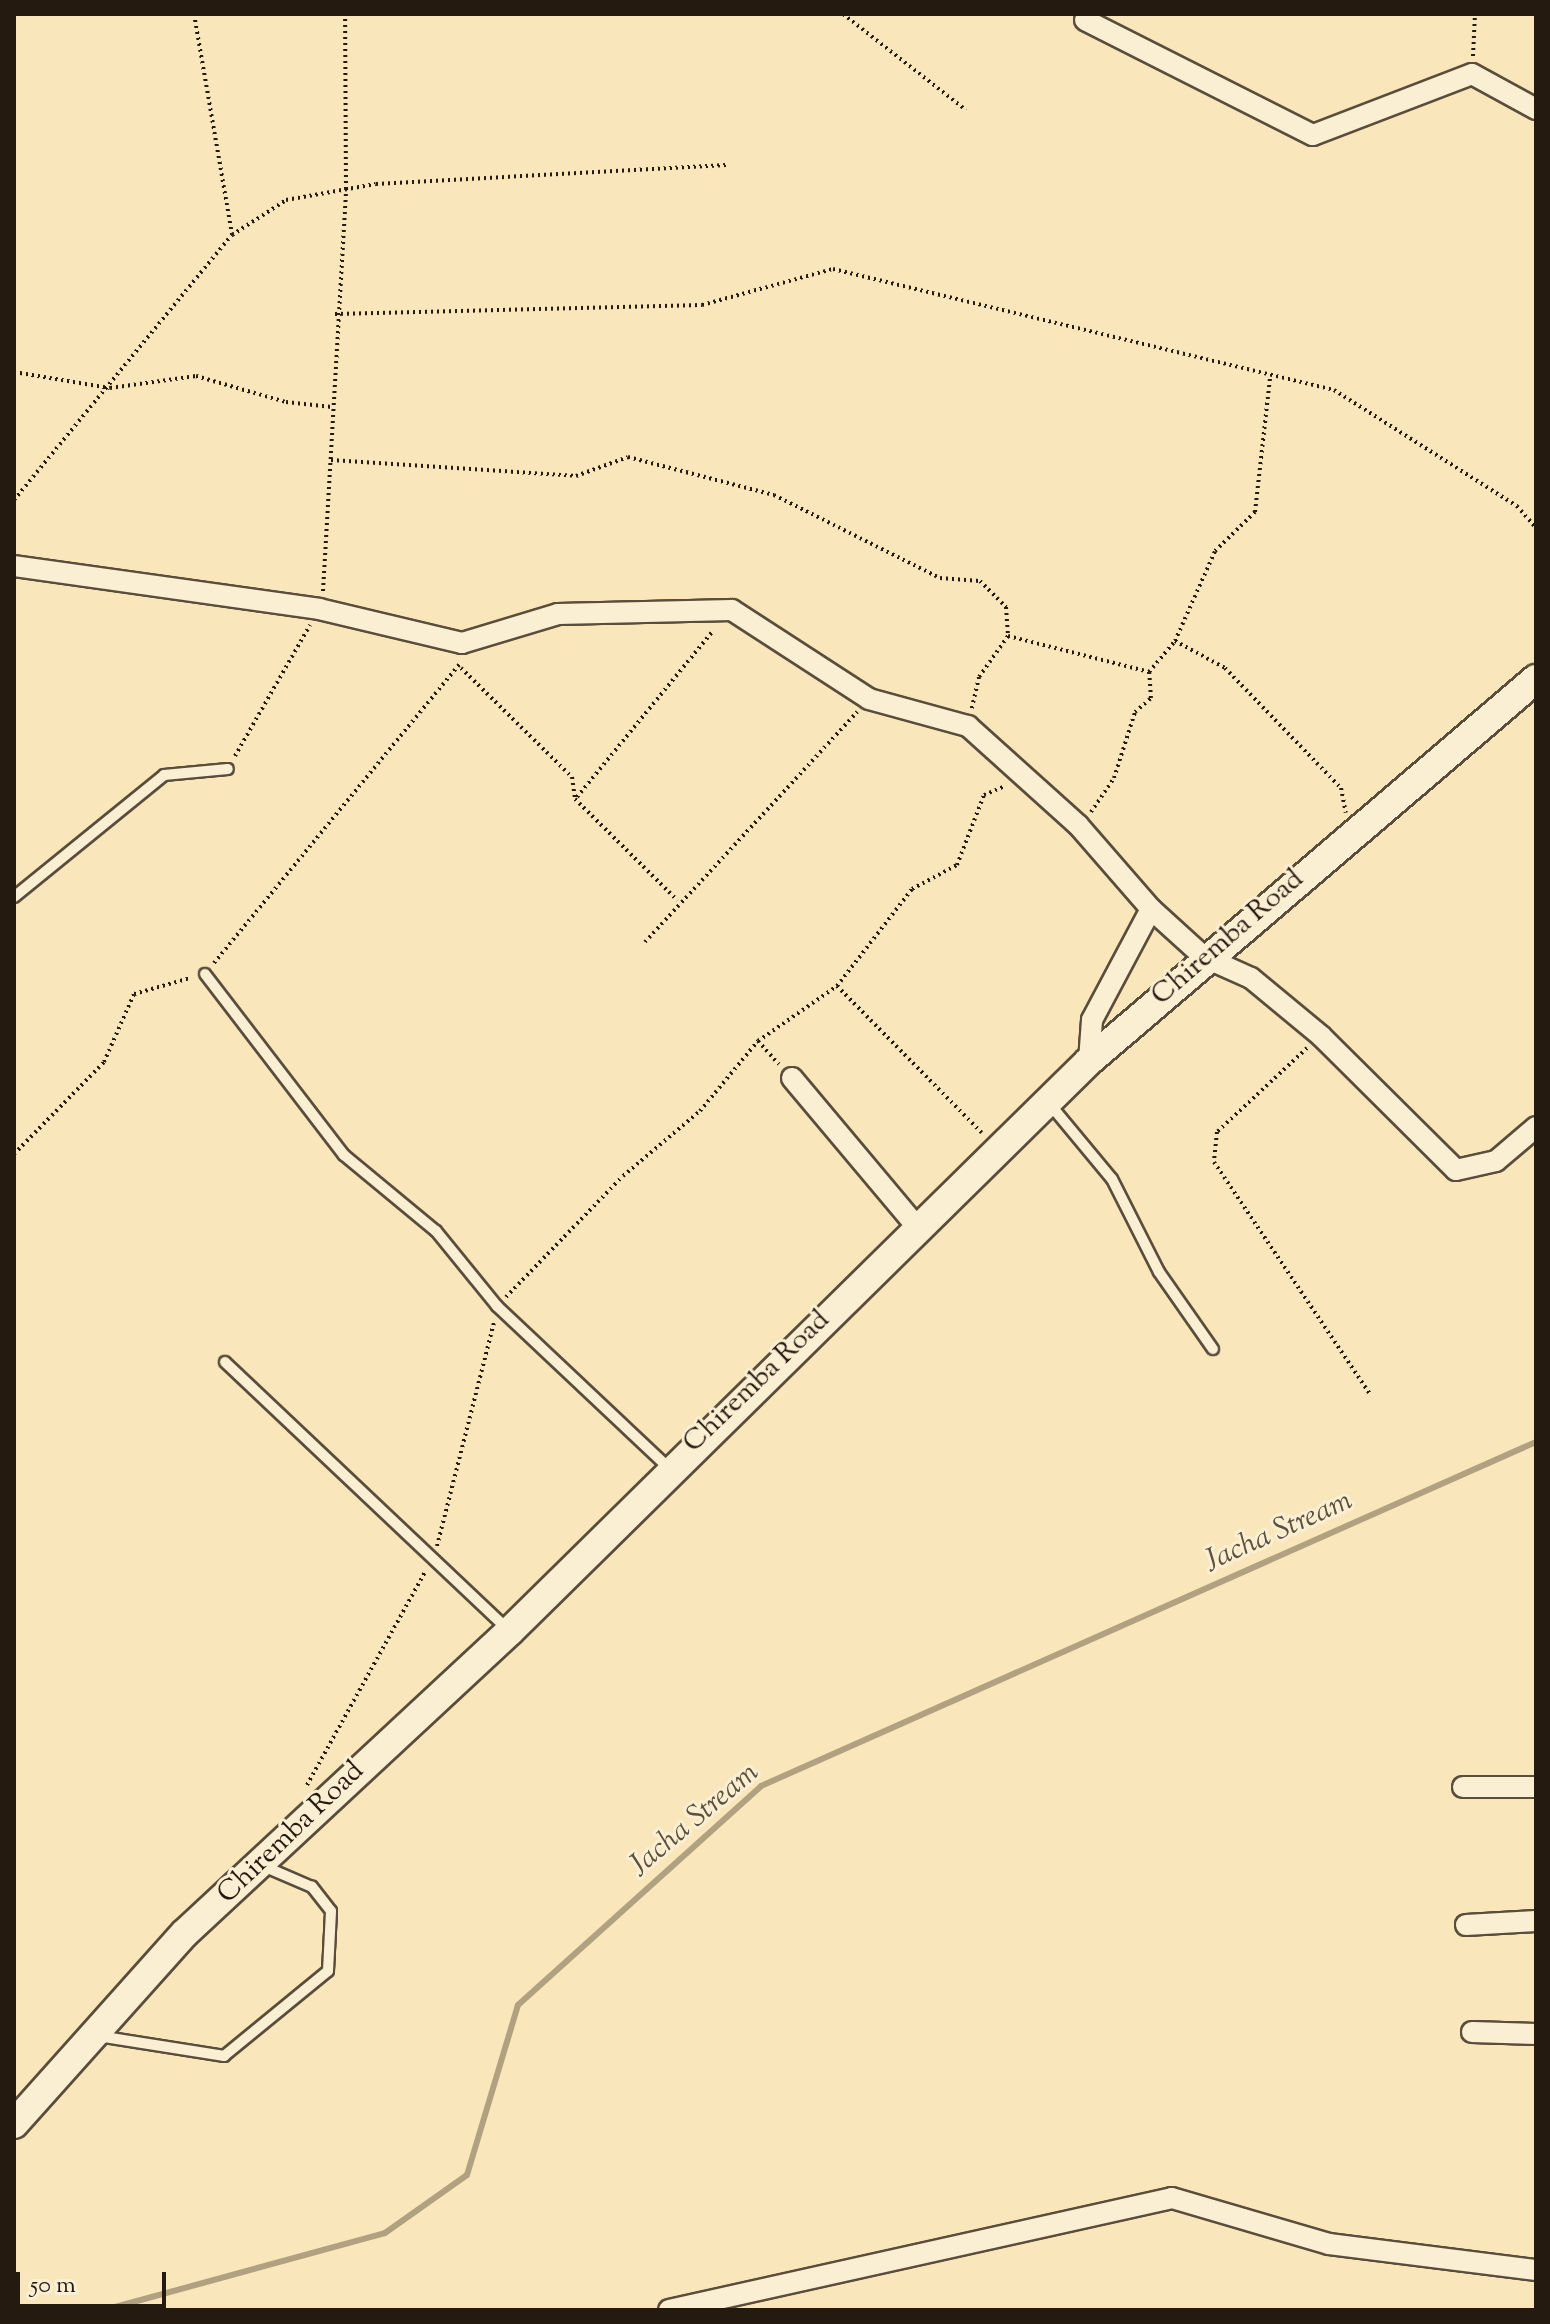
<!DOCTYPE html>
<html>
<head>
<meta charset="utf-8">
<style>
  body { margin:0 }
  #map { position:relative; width:1550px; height:2324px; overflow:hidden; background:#f9e6bb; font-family:"Sorts Mill Goudy",serif }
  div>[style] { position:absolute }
  .stream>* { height:6px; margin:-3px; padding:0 3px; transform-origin:3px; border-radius:3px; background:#b1a181 }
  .path>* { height:4px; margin-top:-2px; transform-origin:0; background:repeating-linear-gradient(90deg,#251a10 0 2px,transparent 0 6px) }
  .roads { filter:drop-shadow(2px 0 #5a4d3b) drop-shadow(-2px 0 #5a4d3b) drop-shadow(0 2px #5a4d3b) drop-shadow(0 -2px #5a4d3b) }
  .lane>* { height:10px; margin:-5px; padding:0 5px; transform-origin:5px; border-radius:5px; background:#fbefd3 }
  .street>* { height:20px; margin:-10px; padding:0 10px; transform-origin:10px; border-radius:10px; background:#fbefd3 }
  .secondary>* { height:28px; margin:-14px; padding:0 14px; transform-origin:14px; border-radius:14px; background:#fbefd3 }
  span { translate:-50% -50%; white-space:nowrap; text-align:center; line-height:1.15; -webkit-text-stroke:6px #fbefd3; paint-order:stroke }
  .street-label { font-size:28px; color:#251a10 }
  .water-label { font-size:30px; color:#5d503d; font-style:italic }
  .frame { position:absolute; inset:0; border:16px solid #251a10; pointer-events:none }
  .scale { position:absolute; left:16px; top:2272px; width:150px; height:36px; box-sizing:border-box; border:4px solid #251a10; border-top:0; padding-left:10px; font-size:24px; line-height:28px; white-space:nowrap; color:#251a10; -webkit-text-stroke:6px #fbefd3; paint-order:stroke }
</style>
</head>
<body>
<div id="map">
  <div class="stream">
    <i style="left:104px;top:2310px;width:291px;rotate:-15.3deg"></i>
    <i style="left:385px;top:2233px;width:100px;rotate:-35.3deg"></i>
    <i style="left:467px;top:2175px;width:177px;rotate:-73.3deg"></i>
    <i style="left:518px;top:2005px;width:327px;rotate:-42deg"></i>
    <i style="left:761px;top:1786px;width:848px;rotate:-23.94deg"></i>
  </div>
  <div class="path">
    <i style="left:194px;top:14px;width:224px;rotate:80.2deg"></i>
    <i style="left:843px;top:14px;width:156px;rotate:38deg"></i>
    <i style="left:1473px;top:56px;width:42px;rotate:-87.3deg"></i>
    <i style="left:335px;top:314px;width:367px;rotate:-1.4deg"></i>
    <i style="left:702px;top:305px;width:136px;rotate:-15.4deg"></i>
    <i style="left:833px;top:269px;width:515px;rotate:13.58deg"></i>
    <i style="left:1334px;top:390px;width:217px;rotate:32.4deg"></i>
    <i style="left:1517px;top:506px;width:29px;rotate:49deg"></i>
    <i style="left:14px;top:372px;width:97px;rotate:9.5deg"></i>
    <i style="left:110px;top:388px;width:87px;rotate:-7.9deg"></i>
    <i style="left:196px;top:376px;width:94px;rotate:16.1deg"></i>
    <i style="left:286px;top:402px;width:46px;rotate:6.2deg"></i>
    <i style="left:331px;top:460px;width:246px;rotate:3.7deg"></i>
    <i style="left:576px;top:476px;width:55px;rotate:-20.1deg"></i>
    <i style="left:628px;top:457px;width:151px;rotate:14.6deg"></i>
    <i style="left:774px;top:495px;width:186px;rotate:26.6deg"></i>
    <i style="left:940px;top:578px;width:40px;rotate:4.3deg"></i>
    <i style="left:980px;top:581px;width:37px;rotate:45deg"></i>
    <i style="left:1006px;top:607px;width:29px;rotate:86deg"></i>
    <i style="left:1008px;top:636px;width:50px;rotate:125.3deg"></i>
    <i style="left:979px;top:677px;width:32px;rotate:103deg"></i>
    <i style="left:14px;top:500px;width:343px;rotate:-50.6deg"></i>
    <i style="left:232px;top:235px;width:64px;rotate:-32.9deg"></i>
    <i style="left:286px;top:200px;width:91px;rotate:-10.1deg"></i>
    <i style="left:376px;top:184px;width:351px;rotate:-3.1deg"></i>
    <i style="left:323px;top:591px;width:403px;rotate:-86.7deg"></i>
    <i style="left:346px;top:189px;width:175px;rotate:-90.3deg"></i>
    <i style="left:1008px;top:636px;width:146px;rotate:14.3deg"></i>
    <i style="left:1149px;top:672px;width:40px;rotate:-50deg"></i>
    <i style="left:1175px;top:641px;width:98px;rotate:-66deg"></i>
    <i style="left:1215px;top:551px;width:56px;rotate:-44.3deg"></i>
    <i style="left:1255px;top:512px;width:134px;rotate:-83.6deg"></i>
    <i style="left:1175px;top:641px;width:57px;rotate:28.4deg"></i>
    <i style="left:1225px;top:668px;width:167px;rotate:46deg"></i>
    <i style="left:1341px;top:788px;width:25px;rotate:79deg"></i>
    <i style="left:461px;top:668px;width:156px;rotate:44.5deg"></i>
    <i style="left:572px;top:777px;width:22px;rotate:82deg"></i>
    <i style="left:575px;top:799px;width:144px;rotate:44.7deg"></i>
    <i style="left:235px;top:756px;width:151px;rotate:-60.2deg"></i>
    <i style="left:577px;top:797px;width:215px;rotate:-50.7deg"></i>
    <i style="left:1091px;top:812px;width:41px;rotate:-55.9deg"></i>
    <i style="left:1114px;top:778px;width:69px;rotate:-72.3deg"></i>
    <i style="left:1135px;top:712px;width:21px;rotate:-41deg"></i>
    <i style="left:1151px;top:698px;width:26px;rotate:-94deg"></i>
    <i style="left:645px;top:942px;width:313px;rotate:-47.3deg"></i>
    <i style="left:214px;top:963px;width:389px;rotate:-50.6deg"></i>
    <i style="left:837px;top:986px;width:206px;rotate:45.4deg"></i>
    <i style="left:758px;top:1041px;width:31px;rotate:48deg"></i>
    <i style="left:1307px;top:1048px;width:123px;rotate:137deg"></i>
    <i style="left:1217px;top:1132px;width:30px;rotate:96deg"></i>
    <i style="left:1214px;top:1162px;width:280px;rotate:56.1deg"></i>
    <i style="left:14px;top:1154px;width:129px;rotate:-45.6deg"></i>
    <i style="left:104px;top:1062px;width:74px;rotate:-66.2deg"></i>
    <i style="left:134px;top:994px;width:58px;rotate:-15.9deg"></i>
    <i style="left:506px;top:1297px;width:168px;rotate:-46deg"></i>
    <i style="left:623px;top:1176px;width:101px;rotate:-40.2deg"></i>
    <i style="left:700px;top:1111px;width:91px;rotate:-50.4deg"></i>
    <i style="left:758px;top:1041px;width:96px;rotate:-34.8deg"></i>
    <i style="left:837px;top:986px;width:123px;rotate:-52.3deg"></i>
    <i style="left:912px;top:889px;width:51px;rotate:-28.1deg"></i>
    <i style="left:957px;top:865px;width:75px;rotate:-68.9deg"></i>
    <i style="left:984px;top:795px;width:23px;rotate:-23deg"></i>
    <i style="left:437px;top:1546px;width:231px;rotate:-75.7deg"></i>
    <i style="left:307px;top:1785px;width:244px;rotate:-61deg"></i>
  </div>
  <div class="roads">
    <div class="lane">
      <i style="left:14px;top:897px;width:193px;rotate:-39.1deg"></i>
      <i style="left:164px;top:775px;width:64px;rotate:-5.4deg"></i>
      <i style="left:205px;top:974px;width:228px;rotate:52.5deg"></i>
      <i style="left:344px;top:1155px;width:119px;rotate:39.6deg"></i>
      <i style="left:436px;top:1231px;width:97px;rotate:50.9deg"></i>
      <i style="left:497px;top:1306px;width:236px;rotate:43.3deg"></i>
      <i style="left:1048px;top:1102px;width:100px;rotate:50.3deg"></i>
      <i style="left:1112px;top:1179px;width:104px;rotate:63.2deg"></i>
      <i style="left:1159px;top:1272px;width:94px;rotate:55deg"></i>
      <i style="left:225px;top:1362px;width:390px;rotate:43.4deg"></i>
      <i style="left:98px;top:2036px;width:128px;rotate:9deg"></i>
      <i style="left:224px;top:2056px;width:134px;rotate:-39.3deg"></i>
      <i style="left:328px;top:1971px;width:60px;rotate:-87.1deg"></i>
      <i style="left:331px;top:1911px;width:31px;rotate:-128deg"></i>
      <i style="left:312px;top:1887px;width:56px;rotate:-156.7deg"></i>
    </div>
    <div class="street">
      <i style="left:1085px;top:20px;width:255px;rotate:26.8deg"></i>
      <i style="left:1313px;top:135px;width:170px;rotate:-21deg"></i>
      <i style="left:1472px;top:74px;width:73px;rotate:28.7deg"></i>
      <i style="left:14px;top:566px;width:308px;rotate:8deg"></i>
      <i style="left:319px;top:609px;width:147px;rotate:13.4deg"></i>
      <i style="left:462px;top:643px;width:100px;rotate:-16.8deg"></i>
      <i style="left:558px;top:614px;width:174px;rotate:-1.3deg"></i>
      <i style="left:732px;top:610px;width:163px;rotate:33deg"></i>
      <i style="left:869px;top:699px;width:103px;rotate:15.3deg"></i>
      <i style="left:968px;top:726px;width:148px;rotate:42deg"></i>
      <i style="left:1078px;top:825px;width:111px;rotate:49deg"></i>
      <i style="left:1151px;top:909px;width:126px;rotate:118deg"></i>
      <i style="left:1092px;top:1020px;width:41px;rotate:94.2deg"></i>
      <i style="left:1151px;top:909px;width:72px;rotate:42.2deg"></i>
      <i style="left:1204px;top:957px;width:51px;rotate:24.1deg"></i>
      <i style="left:1251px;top:978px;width:91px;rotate:39.6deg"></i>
      <i style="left:1321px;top:1036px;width:190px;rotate:44.8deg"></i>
      <i style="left:1456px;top:1170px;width:41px;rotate:-12.7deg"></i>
      <i style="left:1496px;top:1161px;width:52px;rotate:-40.4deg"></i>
      <i style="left:792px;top:1078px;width:196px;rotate:50deg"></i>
      <i style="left:1463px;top:1787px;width:73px"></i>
      <i style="left:1466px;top:1925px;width:70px;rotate:-3.3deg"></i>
      <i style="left:1472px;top:2032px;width:64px;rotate:1.8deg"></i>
      <i style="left:669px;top:2310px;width:515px;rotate:-12.55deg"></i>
      <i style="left:1172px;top:2198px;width:164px;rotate:16.3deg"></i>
      <i style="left:1329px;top:2244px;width:209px;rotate:7.2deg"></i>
    </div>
    <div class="secondary">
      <i style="left:14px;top:2124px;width:256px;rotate:-48.2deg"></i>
      <i style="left:185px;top:1933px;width:444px;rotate:-42.9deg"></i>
      <i style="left:510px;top:1631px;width:812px;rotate:-44.55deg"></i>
      <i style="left:1089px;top:1061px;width:588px;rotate:-40.52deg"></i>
    </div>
  </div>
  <div class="street-label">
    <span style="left:1228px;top:938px;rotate:-41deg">Chiremba Road</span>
    <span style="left:757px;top:1382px;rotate:-44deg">Chiremba Road</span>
    <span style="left:291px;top:1833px;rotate:-44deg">Chiremba Road</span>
  </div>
  <div class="water-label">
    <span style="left:1279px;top:1532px;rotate:-24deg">Jacha Stream</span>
    <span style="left:695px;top:1820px;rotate:-40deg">Jacha Stream</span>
  </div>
  <div class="frame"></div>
  <div class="scale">50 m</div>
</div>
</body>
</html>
